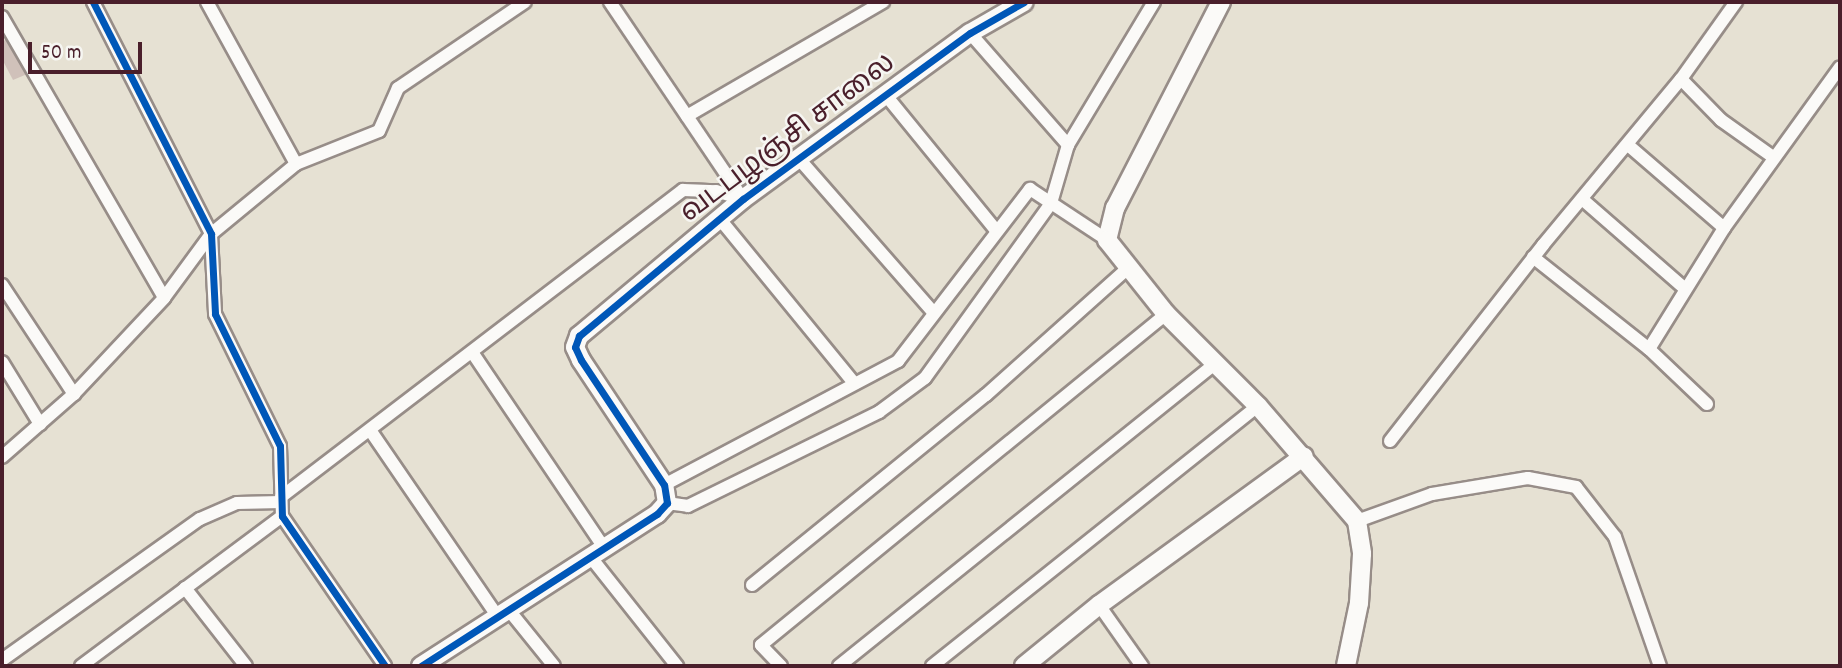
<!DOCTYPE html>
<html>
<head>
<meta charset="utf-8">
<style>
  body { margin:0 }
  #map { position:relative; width:1842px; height:668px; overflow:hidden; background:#e6e1d3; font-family:Dekko,"Noto Sans Tamil",sans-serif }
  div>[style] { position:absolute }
  .building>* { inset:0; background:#d0c1ba }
  .roads { filter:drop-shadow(2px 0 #978d88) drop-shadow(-2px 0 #978d88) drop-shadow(0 2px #978d88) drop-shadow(0 -2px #978d88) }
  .street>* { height:12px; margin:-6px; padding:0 6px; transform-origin:6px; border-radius:6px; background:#fbfaf8 }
  .secondary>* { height:18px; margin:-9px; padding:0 9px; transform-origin:9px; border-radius:9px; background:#fbfaf8 }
  .cycleway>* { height:7px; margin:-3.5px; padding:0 3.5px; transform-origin:3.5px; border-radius:3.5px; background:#0057b8 }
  span { translate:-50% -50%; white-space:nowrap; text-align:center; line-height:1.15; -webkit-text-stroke:5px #f6f6f2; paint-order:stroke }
  .street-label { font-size:28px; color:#4a1f2b }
  .frame { position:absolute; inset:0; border:4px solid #4a1f2b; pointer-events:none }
  .scale { position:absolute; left:28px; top:42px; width:114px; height:32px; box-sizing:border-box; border:4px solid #4a1f2b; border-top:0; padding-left:9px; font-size:21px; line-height:24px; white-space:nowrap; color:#4a1f2b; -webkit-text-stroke:5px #f6f6f2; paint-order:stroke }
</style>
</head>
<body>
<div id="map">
  <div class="building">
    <i style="clip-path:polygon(12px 36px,32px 72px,13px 80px,2px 59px,2px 42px)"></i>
  </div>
  <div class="roads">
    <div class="street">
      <i style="left:93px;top:2px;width:260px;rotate:63deg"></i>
      <i style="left:211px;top:234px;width:80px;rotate:87.1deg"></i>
      <i style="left:215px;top:314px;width:147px;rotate:63.8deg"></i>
      <i style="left:280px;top:446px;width:70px;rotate:88.4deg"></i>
      <i style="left:282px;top:516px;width:182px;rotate:55.5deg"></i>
      <i style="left:207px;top:2px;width:185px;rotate:61.2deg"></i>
      <i style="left:610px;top:2px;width:238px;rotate:56deg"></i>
      <i style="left:2px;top:17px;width:324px;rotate:60deg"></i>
      <i style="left:970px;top:33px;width:149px;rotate:48.8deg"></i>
      <i style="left:1681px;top:79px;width:57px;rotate:45.7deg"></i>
      <i style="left:1721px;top:120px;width:64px;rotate:35.4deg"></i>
      <i style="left:884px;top:93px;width:176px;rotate:50.8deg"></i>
      <i style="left:687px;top:116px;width:227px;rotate:-30.2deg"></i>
      <i style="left:1628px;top:145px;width:127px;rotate:40.8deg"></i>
      <i style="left:800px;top:160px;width:203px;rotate:48.8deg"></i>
      <i style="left:1582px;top:199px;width:137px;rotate:41.1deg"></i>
      <i style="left:719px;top:218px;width:213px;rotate:50.7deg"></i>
      <i style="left:1533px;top:257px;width:148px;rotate:38.4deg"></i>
      <i style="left:1649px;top:349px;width:80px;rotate:43.5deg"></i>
      <i style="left:2px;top:285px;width:131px;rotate:56.6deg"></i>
      <i style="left:1649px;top:349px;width:142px;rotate:-58.2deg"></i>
      <i style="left:1724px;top:228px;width:198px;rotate:-54.2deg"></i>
      <i style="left:472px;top:352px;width:234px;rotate:56deg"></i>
      <i style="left:2px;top:362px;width:73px;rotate:58.5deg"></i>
      <i style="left:370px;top:430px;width:227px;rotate:55.6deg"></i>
      <i style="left:1390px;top:441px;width:249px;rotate:-52deg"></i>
      <i style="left:1543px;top:245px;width:216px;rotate:-50.3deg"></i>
      <i style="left:1681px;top:79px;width:95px;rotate:-54.5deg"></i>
      <i style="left:2px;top:457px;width:96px;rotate:-41.2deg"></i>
      <i style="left:74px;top:394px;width:132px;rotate:-46.8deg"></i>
      <i style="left:164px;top:298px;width:79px;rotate:-53.7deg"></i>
      <i style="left:211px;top:234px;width:110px;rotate:-39.5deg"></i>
      <i style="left:296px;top:164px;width:89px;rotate:-21.7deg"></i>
      <i style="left:379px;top:131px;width:47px;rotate:-66.2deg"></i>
      <i style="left:398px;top:88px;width:153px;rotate:-34.1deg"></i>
      <i style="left:664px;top:485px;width:265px;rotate:-27.9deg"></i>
      <i style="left:898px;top:361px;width:217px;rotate:-52.5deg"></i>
      <i style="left:1030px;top:189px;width:92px;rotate:33.5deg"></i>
      <i style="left:281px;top:497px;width:506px;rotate:-37.37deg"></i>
      <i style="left:683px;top:190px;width:33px;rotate:2deg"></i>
      <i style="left:716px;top:191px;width:28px;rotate:17deg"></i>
      <i style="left:667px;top:503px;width:21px;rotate:8deg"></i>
      <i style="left:688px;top:506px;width:213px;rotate:-26.2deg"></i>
      <i style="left:879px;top:412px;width:57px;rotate:-36.5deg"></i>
      <i style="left:925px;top:378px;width:216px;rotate:-54.2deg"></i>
      <i style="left:1051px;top:203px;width:60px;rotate:-73.7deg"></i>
      <i style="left:1068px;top:145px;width:167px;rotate:-59deg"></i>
      <i style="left:1357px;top:521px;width:80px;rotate:-19.8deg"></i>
      <i style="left:1432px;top:494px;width:97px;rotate:-9.5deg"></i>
      <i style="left:1528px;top:478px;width:49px;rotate:10.6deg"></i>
      <i style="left:1576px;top:487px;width:63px;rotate:52deg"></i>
      <i style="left:1615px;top:537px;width:137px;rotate:70.8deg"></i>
      <i style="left:589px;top:555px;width:142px;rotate:51.6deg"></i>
      <i style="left:752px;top:585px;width:301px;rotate:-39.1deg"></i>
      <i style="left:986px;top:395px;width:189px;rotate:-41.8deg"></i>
      <i style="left:185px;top:588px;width:99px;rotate:52deg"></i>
      <i style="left:1099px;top:605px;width:75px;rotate:54.8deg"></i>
      <i style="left:508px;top:609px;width:73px;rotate:51.1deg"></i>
      <i style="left:2px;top:660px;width:243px;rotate:-35.5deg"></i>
      <i style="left:200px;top:519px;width:40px;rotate:-23.4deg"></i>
      <i style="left:237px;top:503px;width:44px;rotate:-1.3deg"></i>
      <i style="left:81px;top:666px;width:251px;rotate:-36.7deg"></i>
      <i style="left:781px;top:666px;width:29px;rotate:-134deg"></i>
      <i style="left:761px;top:645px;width:523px;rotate:-39.26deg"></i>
      <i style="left:839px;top:666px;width:485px;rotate:-38.8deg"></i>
      <i style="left:932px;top:666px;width:417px;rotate:-38.6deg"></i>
    </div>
    <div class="secondary">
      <i style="left:1221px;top:2px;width:232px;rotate:117.2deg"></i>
      <i style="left:1115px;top:208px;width:33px;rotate:104deg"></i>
      <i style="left:1107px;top:240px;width:95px;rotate:51.4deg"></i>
      <i style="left:1166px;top:314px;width:130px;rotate:45deg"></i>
      <i style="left:1258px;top:406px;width:152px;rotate:49.3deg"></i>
      <i style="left:1357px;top:521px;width:33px;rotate:81deg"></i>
      <i style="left:1362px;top:554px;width:49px;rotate:93.5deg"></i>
      <i style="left:1359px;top:603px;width:64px;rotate:101.7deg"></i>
      <i style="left:421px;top:666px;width:281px;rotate:-32.8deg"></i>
      <i style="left:657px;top:514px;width:15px;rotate:-48deg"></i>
      <i style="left:667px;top:503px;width:18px;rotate:-99deg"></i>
      <i style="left:664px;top:485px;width:150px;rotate:-123.6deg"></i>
      <i style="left:581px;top:360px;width:14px;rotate:-115deg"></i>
      <i style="left:575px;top:347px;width:12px;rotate:-70deg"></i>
      <i style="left:579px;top:336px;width:214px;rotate:-39.9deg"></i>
      <i style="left:743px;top:199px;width:281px;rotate:-36.2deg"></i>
      <i style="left:970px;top:33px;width:62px;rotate:-29.9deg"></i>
      <i style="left:1024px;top:666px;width:97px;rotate:-39.1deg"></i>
      <i style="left:1099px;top:605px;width:253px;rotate:-36deg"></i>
    </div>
  </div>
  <div class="cycleway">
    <i style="left:93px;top:2px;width:260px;rotate:63deg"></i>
    <i style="left:211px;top:234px;width:80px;rotate:87.1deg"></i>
    <i style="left:215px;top:314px;width:147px;rotate:63.8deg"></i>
    <i style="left:280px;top:446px;width:70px;rotate:88.4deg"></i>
    <i style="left:282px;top:516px;width:182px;rotate:55.5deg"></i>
    <i style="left:421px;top:666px;width:281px;rotate:-32.8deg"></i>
    <i style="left:657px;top:514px;width:15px;rotate:-48deg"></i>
    <i style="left:667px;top:503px;width:18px;rotate:-99deg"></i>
    <i style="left:664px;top:485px;width:150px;rotate:-123.6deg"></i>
    <i style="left:581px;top:360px;width:14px;rotate:-115deg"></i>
    <i style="left:575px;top:347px;width:12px;rotate:-70deg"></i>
    <i style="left:579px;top:336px;width:214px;rotate:-39.9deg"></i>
    <i style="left:743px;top:199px;width:281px;rotate:-36.2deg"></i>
    <i style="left:970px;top:33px;width:62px;rotate:-29.9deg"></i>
  </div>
  <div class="street-label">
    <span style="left:789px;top:140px;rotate:-37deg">வடபழஞ்சி சாலை</span>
  </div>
  <div class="frame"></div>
  <div class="scale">50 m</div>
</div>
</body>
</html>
